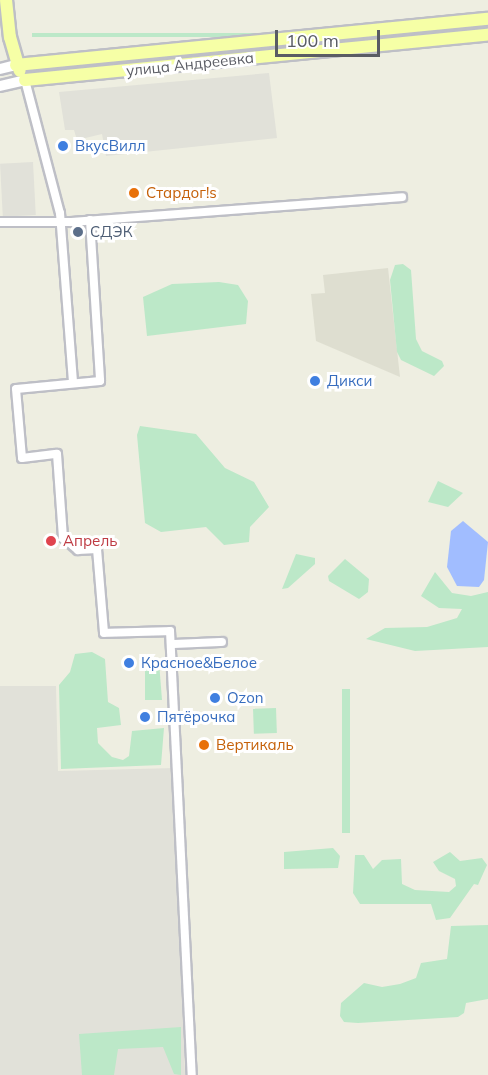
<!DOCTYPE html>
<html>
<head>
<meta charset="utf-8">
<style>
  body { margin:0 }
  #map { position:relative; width:488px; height:1075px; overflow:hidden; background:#eeeee1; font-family:Mulish,sans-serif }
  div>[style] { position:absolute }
  .industrial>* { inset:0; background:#e1e1d9; transform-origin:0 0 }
  .education>* { inset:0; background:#deded0 }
  .green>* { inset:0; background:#bce8c8; transform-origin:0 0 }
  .water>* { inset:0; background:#a1bdff }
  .roads { filter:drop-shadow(2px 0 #bebfc6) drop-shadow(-2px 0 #bebfc6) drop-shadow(0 2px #bebfc6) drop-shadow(0 -2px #bebfc6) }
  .minor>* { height:8px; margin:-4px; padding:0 4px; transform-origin:4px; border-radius:4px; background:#fff }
  .secondary>* { height:10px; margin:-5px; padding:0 5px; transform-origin:5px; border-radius:5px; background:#fff }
  .primary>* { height:12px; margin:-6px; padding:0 6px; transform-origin:6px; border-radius:6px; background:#f6ffa6 }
  .dots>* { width:16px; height:16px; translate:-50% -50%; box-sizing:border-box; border:3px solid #fff; border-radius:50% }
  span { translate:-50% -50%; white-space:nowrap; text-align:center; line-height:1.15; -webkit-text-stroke:6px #fff; paint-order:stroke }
  .street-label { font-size:15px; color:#5a5c64 }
  .shop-label { font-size:15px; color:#366cbe }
  .left { translate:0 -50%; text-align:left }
  .food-label { font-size:15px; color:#c56008 }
  .service-label { font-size:15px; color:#4e5e75 }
  .health-label { font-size:15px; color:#be3a42 }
  .scale { position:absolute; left:275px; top:30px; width:105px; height:27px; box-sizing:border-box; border:3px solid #5a5c64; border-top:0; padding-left:8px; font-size:18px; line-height:21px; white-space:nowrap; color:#5a5c64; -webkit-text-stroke:4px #fff; paint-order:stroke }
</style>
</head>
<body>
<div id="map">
  <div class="industrial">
    <i style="clip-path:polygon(269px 73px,277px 138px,106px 156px,102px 134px,77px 140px,74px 130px,65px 130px,59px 92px)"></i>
    <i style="left:33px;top:162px;width:53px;height:33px;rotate:87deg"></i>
    <i style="clip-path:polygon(0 686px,56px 686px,58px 771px,175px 768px,185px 1075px,0 1075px)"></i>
  </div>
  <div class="education">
    <i style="clip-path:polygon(388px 268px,400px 377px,316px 341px,311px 294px,325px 293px,323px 275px)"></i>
  </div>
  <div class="green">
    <i style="left:407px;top:33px;width:4px;height:375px;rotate:90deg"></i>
    <i style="clip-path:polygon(403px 264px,411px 270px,416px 339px,422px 351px,442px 361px,444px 366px,434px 376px,401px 360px,397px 352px,390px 280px,395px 265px)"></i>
    <i style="clip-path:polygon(219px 282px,238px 285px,248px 301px,246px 324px,147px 336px,143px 297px,172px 284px)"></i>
    <i style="clip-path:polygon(140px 426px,196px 434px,225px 468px,254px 482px,269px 507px,250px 527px,249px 542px,224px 545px,206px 527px,161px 532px,145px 523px,137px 435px)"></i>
    <i style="clip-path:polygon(438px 481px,463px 493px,448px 507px,428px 502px)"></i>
    <i style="clip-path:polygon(296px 554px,315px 558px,315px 564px,288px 588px,282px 589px)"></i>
    <i style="clip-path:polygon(345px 559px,369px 579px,368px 592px,359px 599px,329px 581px,328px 576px)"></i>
    <i style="clip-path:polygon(435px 572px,452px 593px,471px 596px,488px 592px,488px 647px,415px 651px,366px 639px,385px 628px,427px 627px,457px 618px,462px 609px,439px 608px,421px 596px)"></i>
    <i style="clip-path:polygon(92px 652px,105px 659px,108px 702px,119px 708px,121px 725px,97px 728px,98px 743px,112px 757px,123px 760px,129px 756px,132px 731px,164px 728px,161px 765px,61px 769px,59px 685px,70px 672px,75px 654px)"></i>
    <i style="clip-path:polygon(159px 662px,162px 700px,145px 700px,145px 663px)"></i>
    <i style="left:342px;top:689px;width:8px;height:144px"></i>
    <i style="left:276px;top:708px;width:25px;height:23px;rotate:88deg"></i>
    <i style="clip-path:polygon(333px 848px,340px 856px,338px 868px,284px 869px,284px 852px)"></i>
    <i style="clip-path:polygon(450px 852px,460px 861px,482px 858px,487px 865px,478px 885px,474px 884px,450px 918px,436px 920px,431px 904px,360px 904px,353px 893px,355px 855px,364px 855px,373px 869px,382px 860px,401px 859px,402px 884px,415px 890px,449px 892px,456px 886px,455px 879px,439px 871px,433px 862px)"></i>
    <i style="clip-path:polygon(488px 925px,488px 999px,466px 1003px,464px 1013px,458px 1017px,358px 1023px,344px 1022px,340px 1016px,341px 1003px,364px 983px,382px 987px,400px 984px,416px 978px,421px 963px,447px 959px,451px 926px)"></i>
    <i style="clip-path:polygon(181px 1027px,181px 1075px,174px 1074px,163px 1047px,118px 1049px,114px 1075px,82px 1075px,79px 1034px)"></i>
  </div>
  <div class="water">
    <i style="clip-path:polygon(463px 521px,488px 542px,484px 580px,479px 587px,457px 586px,447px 567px,451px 531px)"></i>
  </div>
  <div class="roads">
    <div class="minor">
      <i style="left:25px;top:80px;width:138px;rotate:75.3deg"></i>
      <i style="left:60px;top:213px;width:169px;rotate:85.6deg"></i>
      <i style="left:90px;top:220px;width:161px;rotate:86.4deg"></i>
      <i style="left:100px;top:381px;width:84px;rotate:174.6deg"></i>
      <i style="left:16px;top:389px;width:69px;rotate:85deg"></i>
      <i style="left:22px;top:458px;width:35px;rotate:-7deg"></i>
      <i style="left:57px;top:454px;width:83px;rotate:85.9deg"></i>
      <i style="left:63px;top:537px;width:20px;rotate:41deg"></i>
      <i style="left:78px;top:550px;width:19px;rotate:-3deg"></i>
      <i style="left:97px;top:549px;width:84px;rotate:85.2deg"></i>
      <i style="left:104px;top:633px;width:66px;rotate:-1.7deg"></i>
      <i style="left:170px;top:631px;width:445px;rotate:87.2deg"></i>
      <i style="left:0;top:222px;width:72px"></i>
      <i style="left:72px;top:222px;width:331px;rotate:-4.3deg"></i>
      <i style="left:172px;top:644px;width:50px;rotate:-2.3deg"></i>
    </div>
    <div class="secondary">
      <i style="left:0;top:69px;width:16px;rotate:-14deg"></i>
      <i style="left:0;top:86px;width:26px;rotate:-13deg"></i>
    </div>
    <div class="primary">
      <i style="left:6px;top:0;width:37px;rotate:84deg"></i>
      <i style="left:10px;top:37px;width:35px;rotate:74deg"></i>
      <i style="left:16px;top:65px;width:474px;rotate:-5.6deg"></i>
      <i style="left:25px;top:80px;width:465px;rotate:-5.6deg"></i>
    </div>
  </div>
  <div class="dots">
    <i style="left:63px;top:146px;background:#3f7fe0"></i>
    <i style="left:134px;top:193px;background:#e8710a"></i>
    <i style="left:78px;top:232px;background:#5c6f8a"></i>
    <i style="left:315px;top:381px;background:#3f7fe0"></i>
    <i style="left:51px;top:541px;background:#e0444e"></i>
    <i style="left:129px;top:663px;background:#3f7fe0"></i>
    <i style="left:215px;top:698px;background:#3f7fe0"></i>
    <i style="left:145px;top:717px;background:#3f7fe0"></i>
    <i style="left:204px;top:745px;background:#e8710a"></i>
  </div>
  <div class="street-label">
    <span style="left:190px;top:64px;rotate:-6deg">улица Андреевка</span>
  </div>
  <div class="shop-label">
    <span class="left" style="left:75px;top:146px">ВкусВилл</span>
    <span class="left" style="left:327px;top:381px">Дикси</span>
    <span class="left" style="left:141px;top:663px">Красное&amp;Белое</span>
    <span class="left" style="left:227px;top:698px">Ozon</span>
    <span class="left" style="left:157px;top:717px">Пятёрочка</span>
  </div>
  <div class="food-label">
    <span class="left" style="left:146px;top:193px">Стардог!s</span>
    <span class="left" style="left:216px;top:745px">Вертикаль</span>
  </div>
  <div class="service-label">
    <span class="left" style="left:90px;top:232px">СДЭК</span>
  </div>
  <div class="health-label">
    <span class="left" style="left:63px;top:541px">Апрель</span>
  </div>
  <div class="scale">100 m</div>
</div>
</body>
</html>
